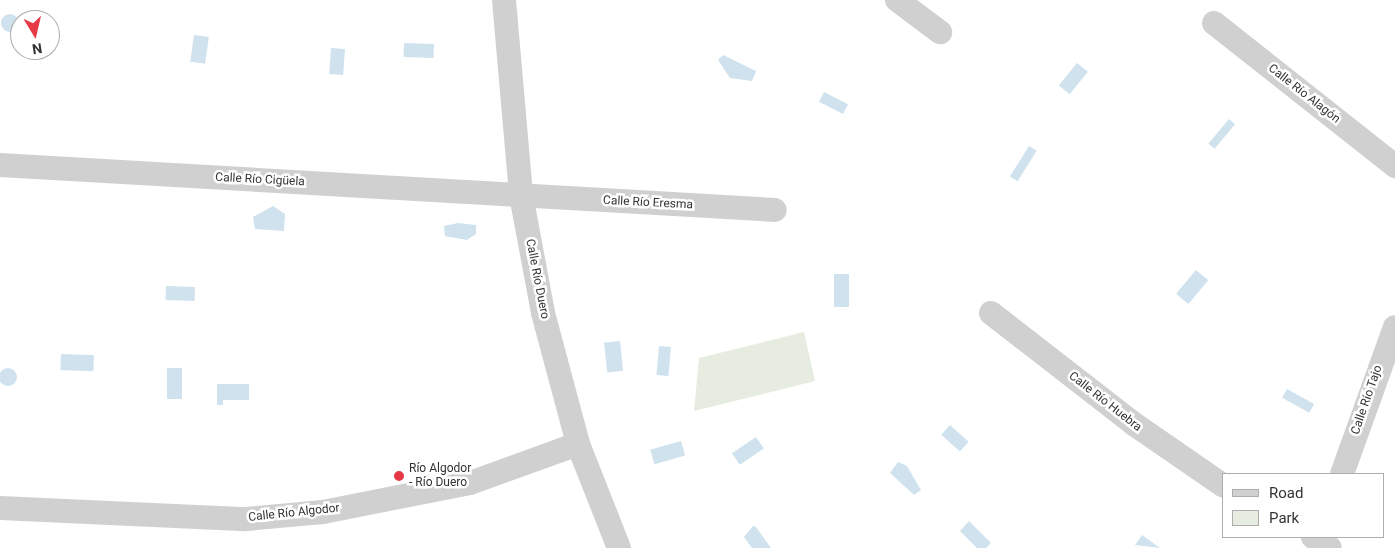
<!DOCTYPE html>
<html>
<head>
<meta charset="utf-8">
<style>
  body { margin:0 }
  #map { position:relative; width:1395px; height:548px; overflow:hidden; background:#fff; font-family:Roboto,sans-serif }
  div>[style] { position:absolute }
  .green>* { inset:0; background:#e6ecdf }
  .water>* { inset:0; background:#cfe2ee; transform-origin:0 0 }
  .round { border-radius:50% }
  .minor>* { height:24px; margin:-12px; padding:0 12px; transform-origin:12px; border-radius:12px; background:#d0d0d0 }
  .dots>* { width:14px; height:14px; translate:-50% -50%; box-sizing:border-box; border:2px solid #fff; border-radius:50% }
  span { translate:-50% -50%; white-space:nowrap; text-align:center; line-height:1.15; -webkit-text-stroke:5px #fff; paint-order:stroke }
  .street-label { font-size:12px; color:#333 }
  .poi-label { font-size:12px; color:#333 }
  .left { translate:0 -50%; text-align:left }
  .legend { position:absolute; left:1222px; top:473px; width:162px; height:65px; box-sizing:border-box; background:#fff; border:1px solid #adadad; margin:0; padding:6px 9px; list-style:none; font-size:15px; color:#333 }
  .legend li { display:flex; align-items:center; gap:10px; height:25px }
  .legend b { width:25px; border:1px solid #adadad }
  .north { position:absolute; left:10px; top:10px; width:50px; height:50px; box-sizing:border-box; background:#fff; border:1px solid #adadad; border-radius:50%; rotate:171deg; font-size:14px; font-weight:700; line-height:20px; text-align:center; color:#333 }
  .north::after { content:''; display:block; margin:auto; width:18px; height:22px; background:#e63946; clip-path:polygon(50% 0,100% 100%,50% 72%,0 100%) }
</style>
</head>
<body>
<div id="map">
  <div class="green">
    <i style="clip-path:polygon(804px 332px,815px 381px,694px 411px,699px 358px)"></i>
  </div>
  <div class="water">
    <i class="round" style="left:1px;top:14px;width:18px;height:18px"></i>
    <i style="left:194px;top:35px;width:15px;height:27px;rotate:8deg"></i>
    <i style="left:404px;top:43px;width:30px;height:14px;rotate:2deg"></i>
    <i style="left:331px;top:48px;width:14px;height:26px;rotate:4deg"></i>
    <i style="clip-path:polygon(723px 55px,756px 71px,752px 81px,730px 78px,718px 60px)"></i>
    <i style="left:1077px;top:63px;width:14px;height:29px;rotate:39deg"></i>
    <i style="left:824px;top:92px;width:27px;height:11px;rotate:27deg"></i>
    <i style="left:1229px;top:119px;width:8px;height:32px;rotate:40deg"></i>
    <i style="left:1029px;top:146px;width:9px;height:36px;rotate:32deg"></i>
    <i style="clip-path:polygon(273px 206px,285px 214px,284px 231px,255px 229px,253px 217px)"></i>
    <i style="clip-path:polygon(458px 223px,476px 225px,476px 234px,467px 240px,445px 236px,444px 226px)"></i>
    <i style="left:1196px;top:270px;width:16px;height:31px;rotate:40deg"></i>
    <i style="left:834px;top:274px;width:15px;height:33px"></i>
    <i style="left:166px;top:286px;width:29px;height:14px;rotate:2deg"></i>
    <i style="left:620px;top:341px;width:30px;height:16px;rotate:84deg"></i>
    <i style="left:659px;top:346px;width:12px;height:29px;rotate:5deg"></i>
    <i style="left:61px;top:354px;width:33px;height:16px;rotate:2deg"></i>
    <i style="left:167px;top:368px;width:15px;height:31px"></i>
    <i class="round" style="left:-1px;top:368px;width:18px;height:18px"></i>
    <i style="clip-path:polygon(217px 384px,249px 384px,249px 400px,223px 400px,223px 405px,217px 405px)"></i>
    <i style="left:1287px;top:389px;width:31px;height:10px;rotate:29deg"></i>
    <i style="left:950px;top:425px;width:25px;height:13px;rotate:42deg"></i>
    <i style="left:756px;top:437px;width:14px;height:29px;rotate:56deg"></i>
    <i style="left:681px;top:441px;width:15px;height:32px;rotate:74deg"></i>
    <i style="clip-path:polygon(898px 462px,907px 466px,921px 490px,914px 495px,890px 473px)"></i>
    <i style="clip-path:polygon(969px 521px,991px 543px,986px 548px,977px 548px,960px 531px)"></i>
    <i style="clip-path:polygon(753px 526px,756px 527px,771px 548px,752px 548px,744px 537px)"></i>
    <i style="clip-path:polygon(1142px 535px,1160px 548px,1135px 545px)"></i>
  </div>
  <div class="minor">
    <i style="left:504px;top:0;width:196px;rotate:85deg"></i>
    <i style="left:521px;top:195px;width:120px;rotate:79.4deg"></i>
    <i style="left:543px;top:313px;width:136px;rotate:75deg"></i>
    <i style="left:578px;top:444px;width:112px;rotate:68.5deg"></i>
    <i style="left:897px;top:0;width:54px;rotate:36.7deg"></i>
    <i style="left:1214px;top:23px;width:231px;rotate:38.3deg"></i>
    <i style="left:0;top:165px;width:776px;rotate:3.32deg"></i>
    <i style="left:991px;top:313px;width:181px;rotate:37.8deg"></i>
    <i style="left:1134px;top:424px;width:109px;rotate:34.6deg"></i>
    <i style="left:1342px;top:474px;width:156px;rotate:-70.2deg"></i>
    <i style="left:0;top:508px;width:246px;rotate:2.6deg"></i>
    <i style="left:246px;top:519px;width:77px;rotate:-5.2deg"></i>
    <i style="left:323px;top:512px;width:150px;rotate:-11.2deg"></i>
    <i style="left:470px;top:483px;width:115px;rotate:-19.9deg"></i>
    <i style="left:1313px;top:537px;width:20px;rotate:33deg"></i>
  </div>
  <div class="dots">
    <i style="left:399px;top:476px;background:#e63946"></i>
  </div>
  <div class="street-label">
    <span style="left:1304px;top:94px;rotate:38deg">Calle Río Alagón</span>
    <span style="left:260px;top:180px;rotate:3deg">Calle Río Cigüela</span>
    <span style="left:648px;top:203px;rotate:3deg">Calle Río Eresma</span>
    <span style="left:537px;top:279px;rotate:79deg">Calle Río Duero</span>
    <span style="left:1367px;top:400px;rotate:-71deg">Calle Río Tajo</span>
    <span style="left:1105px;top:402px;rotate:38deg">Calle Río Huebra</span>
    <span style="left:294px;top:513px;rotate:-6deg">Calle Río Algodor</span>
  </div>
  <div class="poi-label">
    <span class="left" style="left:409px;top:476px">Río Algodor<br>- Río Duero</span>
  </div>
  <ul class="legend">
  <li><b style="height:6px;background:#d0d0d0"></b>Road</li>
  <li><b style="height:14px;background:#e6ecdf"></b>Park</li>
  </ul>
  <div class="north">N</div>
</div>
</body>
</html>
